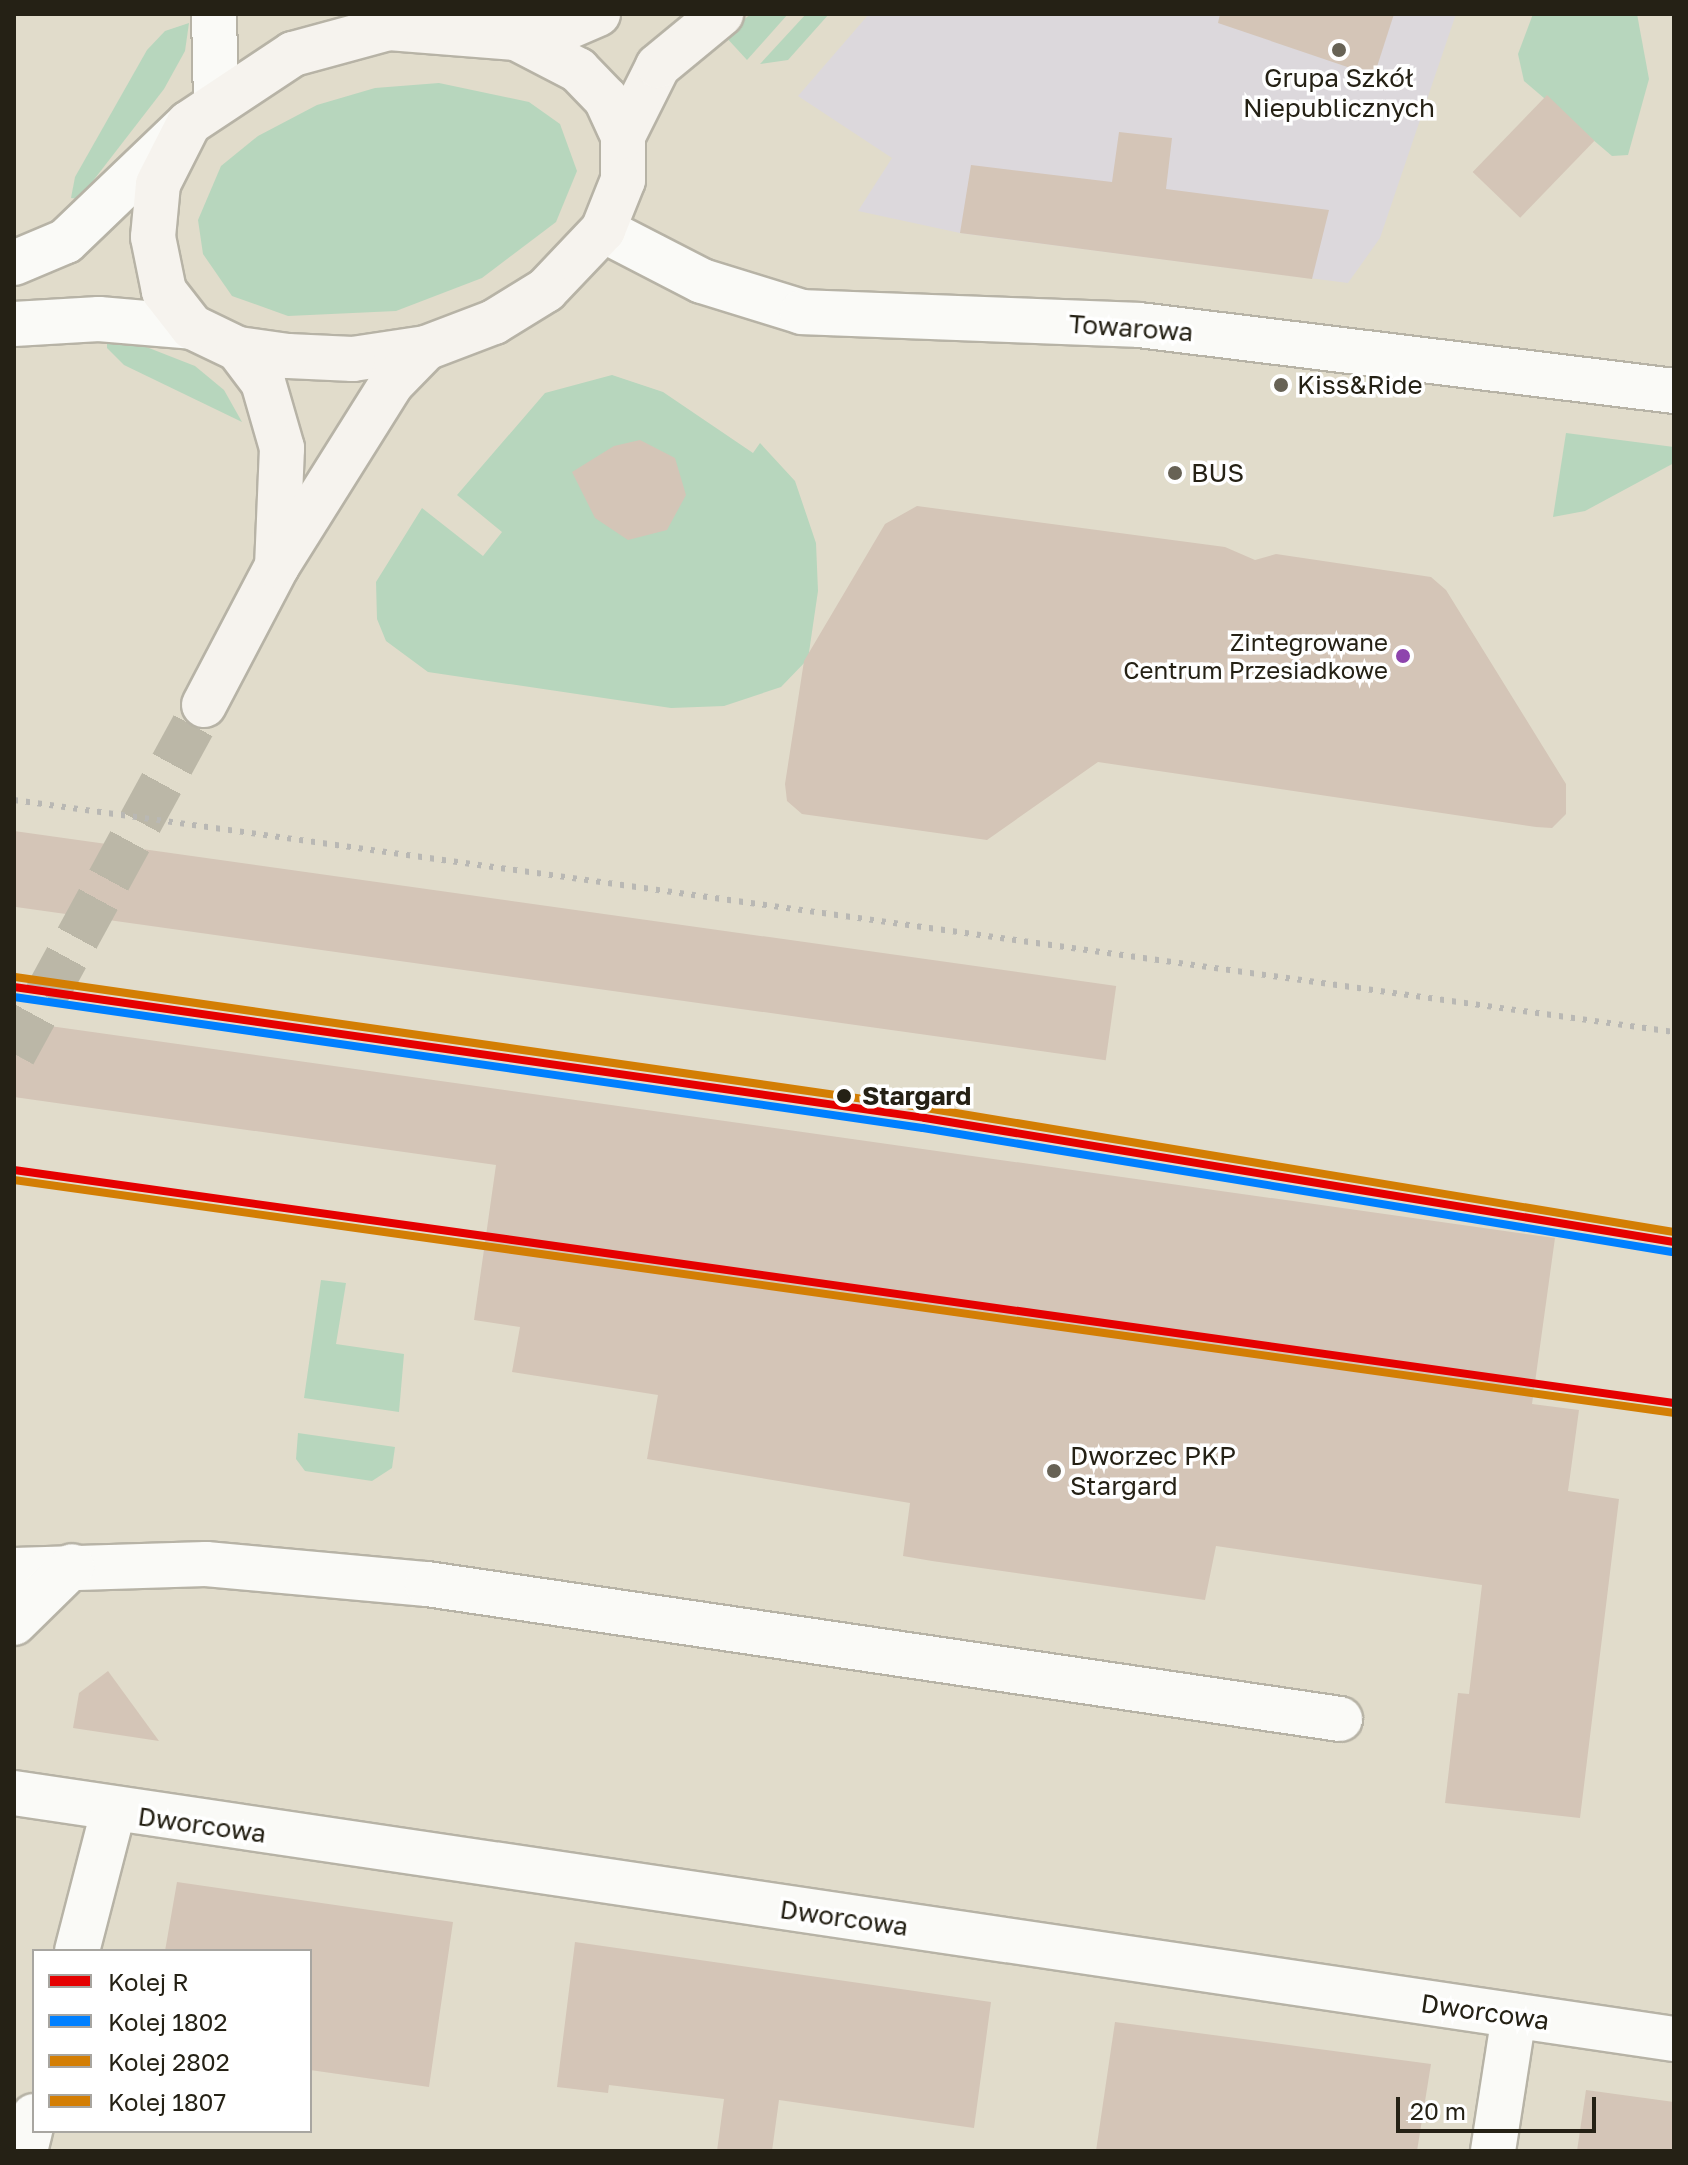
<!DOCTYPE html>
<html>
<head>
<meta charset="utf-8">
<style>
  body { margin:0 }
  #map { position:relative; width:1688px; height:2165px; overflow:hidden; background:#e1dccb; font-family:"Golos Text",sans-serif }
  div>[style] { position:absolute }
  .education>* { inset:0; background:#dcd8dc }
  .green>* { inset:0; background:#b7d6bd }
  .building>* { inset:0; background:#d4c5b7; transform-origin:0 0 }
  .secondary-tunnel>* { height:44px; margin-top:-22px; transform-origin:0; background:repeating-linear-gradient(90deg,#bbb7a7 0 44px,transparent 0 66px) }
  .roads { filter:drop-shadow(2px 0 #b7b3a6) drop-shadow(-2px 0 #b7b3a6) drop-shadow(0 2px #b7b3a6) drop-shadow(0 -2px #b7b3a6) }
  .minor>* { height:44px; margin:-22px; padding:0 22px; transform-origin:22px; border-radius:22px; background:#fafaf7 }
  .tertiary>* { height:44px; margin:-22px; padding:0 22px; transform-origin:22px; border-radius:22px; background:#fafaf7 }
  .secondary>* { height:44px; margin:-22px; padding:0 22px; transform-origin:22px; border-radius:22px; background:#f6f3ee }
  .rail>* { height:6px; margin-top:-3px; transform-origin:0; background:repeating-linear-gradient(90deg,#b9b8b4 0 4px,transparent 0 12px) }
  .rail-1>* { height:8px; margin:-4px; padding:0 4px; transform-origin:4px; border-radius:4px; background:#e50000 }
  .rail-2>* { height:8px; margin:-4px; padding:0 4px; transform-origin:4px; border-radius:4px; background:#0080ff }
  .rail-3>* { height:8px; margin:-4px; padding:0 4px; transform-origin:4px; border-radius:4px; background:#d37e04 }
  .rail-4>* { height:8px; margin:-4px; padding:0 4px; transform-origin:4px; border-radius:4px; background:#d37e04 }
  .dots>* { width:22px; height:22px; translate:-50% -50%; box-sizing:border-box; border:4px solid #fff; border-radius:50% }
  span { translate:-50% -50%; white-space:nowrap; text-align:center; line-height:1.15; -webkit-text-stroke:7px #fff; paint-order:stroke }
  .bus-label { font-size:24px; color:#252115 }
  .right { translate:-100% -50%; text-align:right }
  .poi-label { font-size:26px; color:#252115 }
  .left { translate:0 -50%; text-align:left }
  .street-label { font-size:26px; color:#252115 }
  .stop-label { font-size:26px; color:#252115; font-weight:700 }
  .frame { position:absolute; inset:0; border:16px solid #252115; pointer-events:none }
  .legend { position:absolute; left:32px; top:1949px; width:280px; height:184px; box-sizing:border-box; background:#fff; border:2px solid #a8a6a1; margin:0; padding:10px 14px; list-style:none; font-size:24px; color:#252115 }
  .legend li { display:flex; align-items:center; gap:16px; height:40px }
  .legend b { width:40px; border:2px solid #a8a6a1 }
  .scale { position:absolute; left:1396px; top:2097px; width:200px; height:36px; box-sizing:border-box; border:4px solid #252115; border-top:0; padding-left:10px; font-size:24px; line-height:28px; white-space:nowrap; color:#252115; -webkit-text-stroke:6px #fff; paint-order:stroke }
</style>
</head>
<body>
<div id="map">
  <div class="education">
    <i style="clip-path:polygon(869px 14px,1456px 14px,1380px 238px,1348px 283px,960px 233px,858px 211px,892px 158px,798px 96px)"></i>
  </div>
  <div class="green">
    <i style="clip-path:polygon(751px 14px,788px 14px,747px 60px,724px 35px)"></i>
    <i style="clip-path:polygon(806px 14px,829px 14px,788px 60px,760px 64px)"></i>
    <i style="clip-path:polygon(1533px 14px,1637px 14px,1649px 79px,1628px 155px,1612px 156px,1524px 81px,1518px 54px)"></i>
    <i style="clip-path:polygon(189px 23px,185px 51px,164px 89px,79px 199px,71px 198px,75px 177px,147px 50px,165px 31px)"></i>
    <i style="clip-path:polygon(439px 83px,529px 102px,560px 124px,577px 171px,556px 222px,482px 278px,396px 311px,288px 316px,232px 296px,203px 254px,198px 220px,221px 166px,258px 136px,317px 105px,375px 88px)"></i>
    <i style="clip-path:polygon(131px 341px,195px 366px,224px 390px,242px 422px,124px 365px,107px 348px,107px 342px)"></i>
    <i style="clip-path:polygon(612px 375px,663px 392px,753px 453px,760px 443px,795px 481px,816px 543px,818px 591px,808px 659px,781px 687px,724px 706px,671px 708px,428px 672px,386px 641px,377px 619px,376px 582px,422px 508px,483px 556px,502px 532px,457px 495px,545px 393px)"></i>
    <i style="clip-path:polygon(1566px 433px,1674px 447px,1674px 463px,1585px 511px,1553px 517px)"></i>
    <i style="clip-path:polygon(321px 1280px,346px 1283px,336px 1344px,404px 1354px,399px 1412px,304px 1398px)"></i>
    <i style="clip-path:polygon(298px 1433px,395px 1447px,392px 1468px,372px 1481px,305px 1471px,296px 1459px)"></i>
  </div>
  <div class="building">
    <i style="clip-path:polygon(1220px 14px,1394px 14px,1374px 76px,1218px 23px)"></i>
    <i style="left:1547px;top:95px;width:66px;height:107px;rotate:44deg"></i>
    <i style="clip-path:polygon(1119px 132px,1172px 138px,1166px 189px,1329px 210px,1312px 279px,960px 233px,971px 165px,1112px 182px)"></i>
    <i style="clip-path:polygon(640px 440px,675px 458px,686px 495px,667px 530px,628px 540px,595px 518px,572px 472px,614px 446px)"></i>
    <i style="clip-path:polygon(917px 506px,1225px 547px,1255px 560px,1276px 554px,1431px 577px,1446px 590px,1566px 784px,1566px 814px,1552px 828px,1536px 827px,1098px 762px,987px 840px,802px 814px,787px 801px,785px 784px,804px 661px,885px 524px)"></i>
    <i style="left:14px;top:831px;width:1113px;height:75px;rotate:8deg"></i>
    <i style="clip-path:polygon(14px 1021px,1555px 1238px,1532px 1404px,1579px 1410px,1568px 1491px,1619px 1499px,1580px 1818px,1445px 1803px,1458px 1693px,1469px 1694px,1482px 1585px,1216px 1546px,1205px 1600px,932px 1561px,903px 1556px,910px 1503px,647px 1459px,658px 1395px,512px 1372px,520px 1327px,474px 1320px,496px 1165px,14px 1097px)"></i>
    <i style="clip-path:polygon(108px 1671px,159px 1741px,73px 1728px,79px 1693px)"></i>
    <i style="clip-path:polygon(177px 1882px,453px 1922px,429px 2087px,310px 2070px,310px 1951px,165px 1951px)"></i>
    <i style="clip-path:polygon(575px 1942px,991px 2002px,974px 2128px,779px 2100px,772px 2151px,717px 2151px,724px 2099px,609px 2085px,608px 2093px,557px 2087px)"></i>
    <i style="clip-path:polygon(1115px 2022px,1431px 2064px,1417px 2151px,1096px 2151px)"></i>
    <i style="clip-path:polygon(1586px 2090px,1674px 2102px,1674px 2151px,1577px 2151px)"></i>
  </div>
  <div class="secondary-tunnel">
    <i style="left:14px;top:1054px;width:397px;rotate:-61.4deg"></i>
  </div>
  <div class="roads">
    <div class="minor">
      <i style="left:214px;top:14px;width:86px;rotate:88.7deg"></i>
      <i style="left:603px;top:230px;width:111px;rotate:27.3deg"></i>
      <i style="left:702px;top:281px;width:105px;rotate:17.2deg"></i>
      <i style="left:802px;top:312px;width:337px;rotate:2.2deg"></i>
      <i style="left:1139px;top:325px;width:539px;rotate:7.03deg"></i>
      <i style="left:14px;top:1570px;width:192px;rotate:-1.8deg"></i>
      <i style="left:206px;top:1564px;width:222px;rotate:5.2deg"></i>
      <i style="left:427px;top:1584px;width:923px;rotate:8.41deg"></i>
      <i style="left:14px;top:1623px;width:81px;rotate:-44.5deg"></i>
      <i style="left:14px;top:1793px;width:1678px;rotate:8.43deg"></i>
      <i style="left:77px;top:1951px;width:144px;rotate:-75.5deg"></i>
      <i style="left:25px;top:2151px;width:36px;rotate:-76deg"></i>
      <i style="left:1493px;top:2151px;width:137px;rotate:-81.2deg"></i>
    </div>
    <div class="tertiary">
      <i style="left:14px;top:263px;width:56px;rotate:-22.9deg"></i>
      <i style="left:66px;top:241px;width:170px;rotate:-43.8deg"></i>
      <i style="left:14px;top:324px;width:85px;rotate:-3.4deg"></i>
      <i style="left:99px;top:319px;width:93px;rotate:4.9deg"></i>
    </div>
    <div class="secondary">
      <i style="left:389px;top:28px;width:127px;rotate:4.5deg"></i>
      <i style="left:516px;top:38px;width:70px;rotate:27.3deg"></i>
      <i style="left:578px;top:70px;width:40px;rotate:46deg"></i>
      <i style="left:606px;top:99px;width:41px;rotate:65.3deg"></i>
      <i style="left:623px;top:136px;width:44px;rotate:90deg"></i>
      <i style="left:623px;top:180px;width:54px;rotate:111.8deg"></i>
      <i style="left:603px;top:230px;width:83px;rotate:133.5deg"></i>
      <i style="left:546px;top:290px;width:61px;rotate:148.4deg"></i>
      <i style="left:494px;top:322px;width:73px;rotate:159.1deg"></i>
      <i style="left:426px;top:348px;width:74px;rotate:171.4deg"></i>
      <i style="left:353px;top:359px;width:65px;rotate:-177.4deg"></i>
      <i style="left:288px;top:356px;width:50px;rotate:-172deg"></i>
      <i style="left:238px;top:349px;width:51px;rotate:-154.4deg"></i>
      <i style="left:192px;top:327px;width:46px;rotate:-127.9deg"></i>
      <i style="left:164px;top:291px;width:55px;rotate:-101.5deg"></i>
      <i style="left:153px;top:237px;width:53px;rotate:-84.6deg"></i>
      <i style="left:158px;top:184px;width:68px;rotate:-63.1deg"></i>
      <i style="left:189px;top:123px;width:125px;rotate:-33.6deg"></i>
      <i style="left:293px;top:54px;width:99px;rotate:-15.2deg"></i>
      <i style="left:516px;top:38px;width:38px;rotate:-7deg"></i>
      <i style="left:554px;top:33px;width:48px;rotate:-23.4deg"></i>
      <i style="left:623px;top:136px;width:78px;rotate:-63.4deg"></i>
      <i style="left:658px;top:66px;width:82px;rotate:-39.5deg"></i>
      <i style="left:238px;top:349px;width:41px;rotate:52.9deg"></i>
      <i style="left:263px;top:382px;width:69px;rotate:73.9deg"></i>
      <i style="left:282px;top:448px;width:118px;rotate:92.4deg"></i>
      <i style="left:204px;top:705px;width:157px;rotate:-62.3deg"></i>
      <i style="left:277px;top:566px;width:215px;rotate:-57.9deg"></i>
      <i style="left:391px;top:384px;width:50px;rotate:-45.8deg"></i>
    </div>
  </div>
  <div class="rail">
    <i style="left:14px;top:800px;width:1676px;rotate:7.96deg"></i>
  </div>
  <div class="rail-1">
    <i style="left:14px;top:987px;width:920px;rotate:8.18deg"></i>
    <i style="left:925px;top:1118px;width:759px;rotate:9.4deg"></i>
    <i style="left:14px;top:1170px;width:1676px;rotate:7.99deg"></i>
  </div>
  <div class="rail-2">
    <i style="left:14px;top:997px;width:918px;rotate:8.2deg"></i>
    <i style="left:923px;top:1128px;width:759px;rotate:9.4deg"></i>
  </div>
  <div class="rail-3">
    <i style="left:15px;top:977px;width:920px;rotate:8.18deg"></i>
    <i style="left:926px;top:1108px;width:758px;rotate:9.41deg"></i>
  </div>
  <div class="rail-4">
    <i style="left:14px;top:1180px;width:1675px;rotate:7.99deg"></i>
  </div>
  <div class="dots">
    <i style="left:1339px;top:50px;background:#676255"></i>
    <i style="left:1281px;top:385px;background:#676255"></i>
    <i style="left:1175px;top:473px;background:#676255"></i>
    <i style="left:1403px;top:656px;background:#8e44ad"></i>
    <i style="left:844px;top:1096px;background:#252115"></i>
    <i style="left:1054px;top:1471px;background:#676255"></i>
  </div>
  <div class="bus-label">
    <span class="right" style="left:1388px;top:656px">Zintegrowane<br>Centrum Przesiadkowe</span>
  </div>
  <div class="poi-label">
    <span style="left:1339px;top:93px">Grupa Szkół<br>Niepublicznych</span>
    <span class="left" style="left:1297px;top:385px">Kiss&amp;Ride</span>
    <span class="left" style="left:1191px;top:473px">BUS</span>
    <span class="left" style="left:1070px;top:1471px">Dworzec PKP<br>Stargard</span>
  </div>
  <div class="street-label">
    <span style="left:1131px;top:328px;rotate:4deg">Towarowa</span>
    <span style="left:202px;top:1825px;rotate:8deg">Dworcowa</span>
    <span style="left:844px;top:1918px;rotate:8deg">Dworcowa</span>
    <span style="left:1485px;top:2012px;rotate:8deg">Dworcowa</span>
  </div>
  <div class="stop-label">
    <span class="left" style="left:862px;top:1096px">Stargard</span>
  </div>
  <div class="frame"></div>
  <ul class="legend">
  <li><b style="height:10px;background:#e50000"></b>Kolej R</li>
  <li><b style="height:10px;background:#0080ff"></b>Kolej 1802</li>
  <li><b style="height:10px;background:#d37e04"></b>Kolej 2802</li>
  <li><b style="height:10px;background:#d37e04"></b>Kolej 1807</li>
  </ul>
  <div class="scale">20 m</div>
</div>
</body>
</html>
